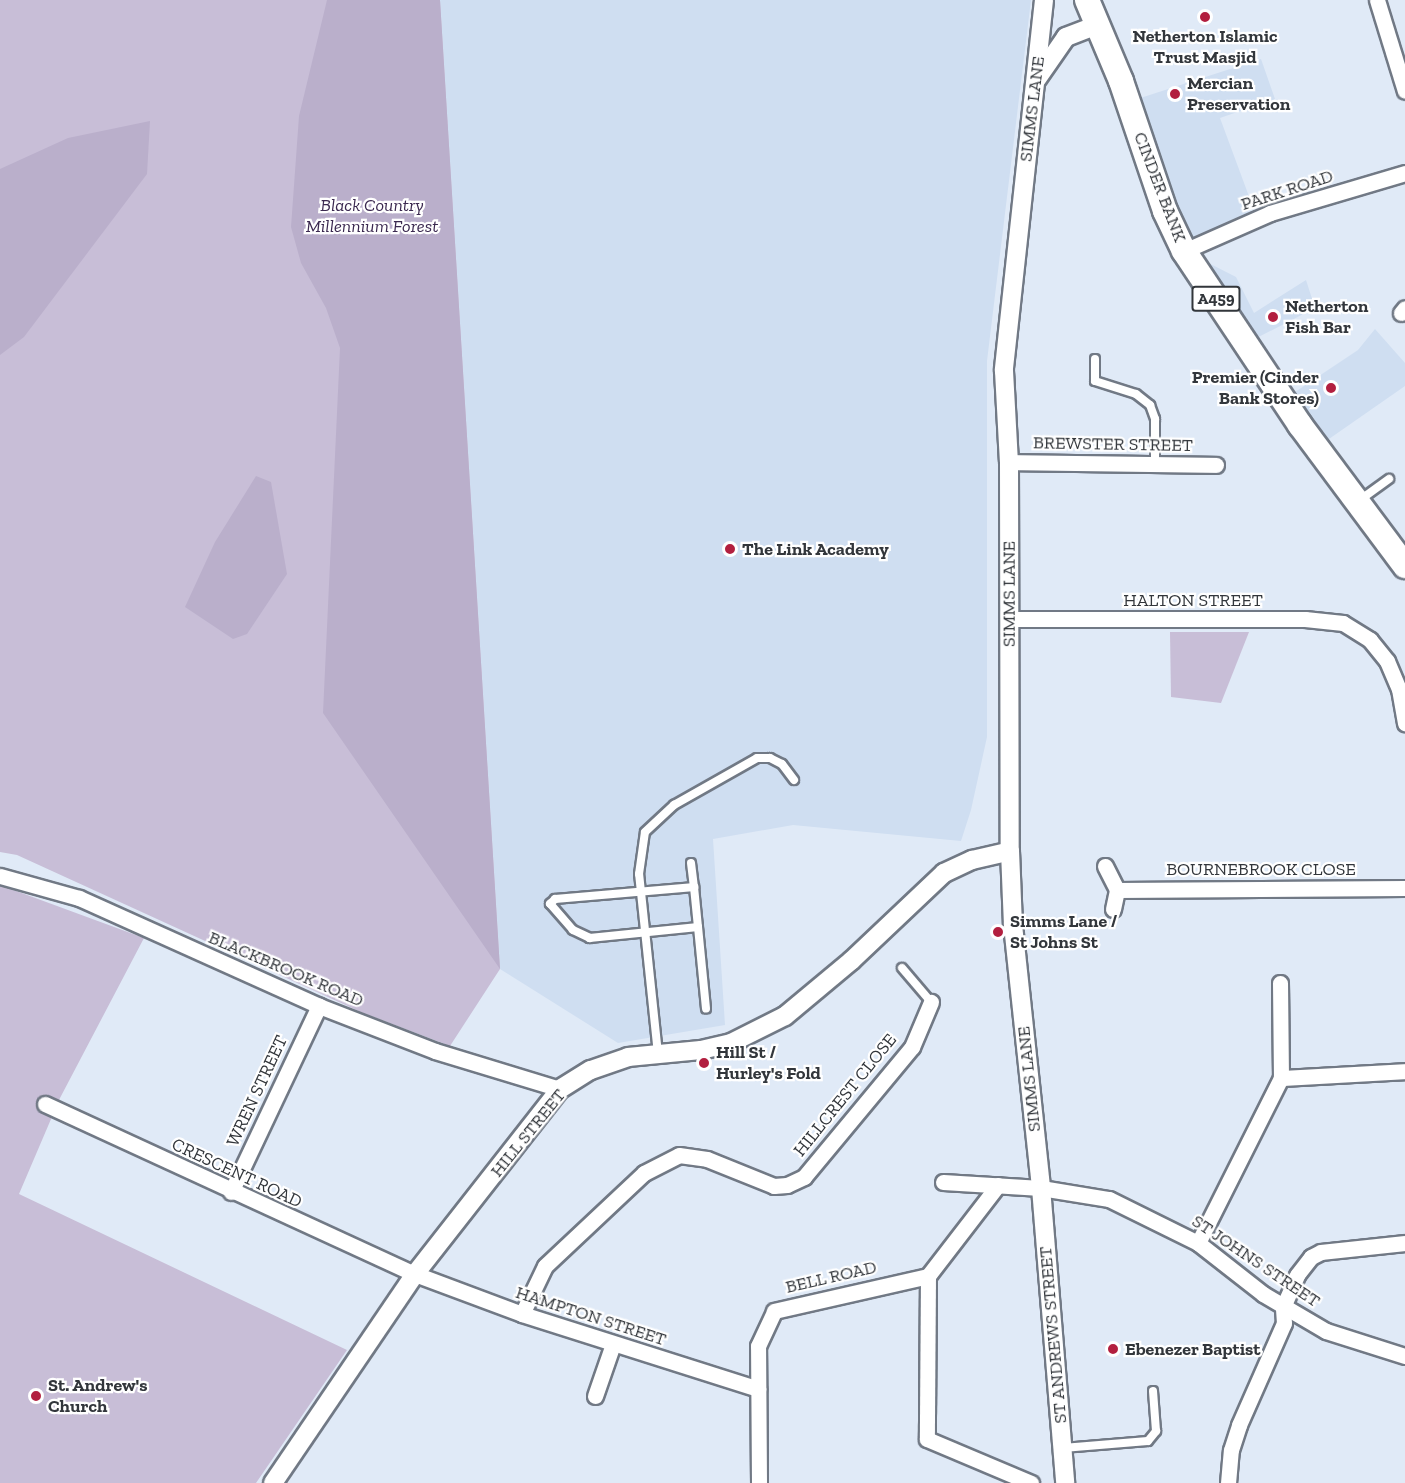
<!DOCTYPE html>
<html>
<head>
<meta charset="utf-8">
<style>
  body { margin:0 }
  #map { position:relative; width:1405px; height:1483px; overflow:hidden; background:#e0eaf7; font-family:"Zilla Slab",serif }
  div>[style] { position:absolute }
  .built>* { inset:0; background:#cfdef1 }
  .green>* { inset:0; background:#c8bed7 }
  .forest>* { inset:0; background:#baafcb }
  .roads { filter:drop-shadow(2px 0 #717985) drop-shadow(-2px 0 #717985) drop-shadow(0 2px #717985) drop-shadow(0 -2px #717985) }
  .service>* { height:8px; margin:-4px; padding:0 4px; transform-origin:4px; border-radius:4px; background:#fff }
  .minor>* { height:15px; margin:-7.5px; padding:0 7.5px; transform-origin:7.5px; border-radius:7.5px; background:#fff }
  .tertiary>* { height:18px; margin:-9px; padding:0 9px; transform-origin:9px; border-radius:9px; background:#fff }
  .primary>* { height:24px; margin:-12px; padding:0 12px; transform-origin:12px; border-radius:12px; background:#fff }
  .dots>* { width:16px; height:16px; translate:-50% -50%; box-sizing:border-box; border:3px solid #fff; border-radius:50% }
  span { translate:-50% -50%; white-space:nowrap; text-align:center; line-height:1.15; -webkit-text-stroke:4.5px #fff; paint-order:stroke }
  .shield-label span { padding:2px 4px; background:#fff; border:2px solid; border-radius:4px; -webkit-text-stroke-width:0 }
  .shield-label { font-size:16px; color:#32363b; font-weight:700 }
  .poi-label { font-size:18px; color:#32363b; font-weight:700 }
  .left { translate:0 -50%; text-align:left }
  .right { translate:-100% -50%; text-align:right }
  .street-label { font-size:18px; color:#32363b }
  .park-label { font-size:18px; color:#3a284f; font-style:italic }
</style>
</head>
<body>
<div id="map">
  <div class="built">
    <i style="clip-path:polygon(440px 0,1031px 0,987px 361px,987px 737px,971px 810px,961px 841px,793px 825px,713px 839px,725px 1025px,618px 1043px,500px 969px)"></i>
    <i style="clip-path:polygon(1261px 59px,1275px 99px,1220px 118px,1257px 218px,1185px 251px,1236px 277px,1254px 313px,1306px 280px,1315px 308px,1245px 344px,1184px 251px,1128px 102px)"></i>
    <i style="clip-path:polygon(1375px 329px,1405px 363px,1405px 386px,1316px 448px,1283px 400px,1358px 350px)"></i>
  </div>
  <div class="green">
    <i style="clip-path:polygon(0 0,440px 0,500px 969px,450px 1046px,363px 1013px,17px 855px,0 852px)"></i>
    <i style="clip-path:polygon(1170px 632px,1249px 632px,1221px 703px,1171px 697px)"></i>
    <i style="clip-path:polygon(0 885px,144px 938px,60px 1098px,19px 1194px,347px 1350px,256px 1483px,0 1483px)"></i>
  </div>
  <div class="forest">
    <i style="clip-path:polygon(327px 0,440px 0,500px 969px,323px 713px,340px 348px,326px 308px,301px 263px,291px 227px,299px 116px)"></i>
    <i style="clip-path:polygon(150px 121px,147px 174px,24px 337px,0 355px,0 169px,68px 138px)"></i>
    <i style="clip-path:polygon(256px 476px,271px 482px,287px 574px,247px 634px,233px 639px,185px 607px,215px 542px)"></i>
  </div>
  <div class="roads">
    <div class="service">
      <i style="left:1095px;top:359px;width:22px;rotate:90deg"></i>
      <i style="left:1095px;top:381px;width:43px;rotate:17.6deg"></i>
      <i style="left:1136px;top:394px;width:18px;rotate:38deg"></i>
      <i style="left:1150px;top:405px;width:15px;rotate:70deg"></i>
      <i style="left:1155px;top:419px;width:45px;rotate:90deg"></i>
      <i style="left:1360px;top:500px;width:36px;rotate:-36deg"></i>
      <i style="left:691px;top:863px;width:24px;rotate:83deg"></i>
      <i style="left:698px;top:927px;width:109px;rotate:174.2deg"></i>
      <i style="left:590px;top:938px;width:19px;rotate:-155deg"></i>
      <i style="left:573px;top:930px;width:35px;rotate:-131deg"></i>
      <i style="left:550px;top:904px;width:7px;rotate:-45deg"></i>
      <i style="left:555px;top:899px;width:140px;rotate:-4.9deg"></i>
      <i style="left:694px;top:887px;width:40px;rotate:84.3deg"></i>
      <i style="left:698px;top:927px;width:82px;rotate:84.4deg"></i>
      <i style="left:902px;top:968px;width:45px;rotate:49.5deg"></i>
      <i style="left:658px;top:1054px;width:181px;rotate:-96deg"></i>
      <i style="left:639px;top:874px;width:42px;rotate:-81.9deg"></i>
      <i style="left:645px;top:832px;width:40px;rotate:-43deg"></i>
      <i style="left:674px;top:805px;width:95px;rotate:-29.5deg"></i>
      <i style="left:757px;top:758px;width:13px"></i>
      <i style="left:770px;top:758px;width:13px;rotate:27deg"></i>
      <i style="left:782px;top:764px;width:20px;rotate:53deg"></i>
      <i style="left:1063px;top:1448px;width:85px;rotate:-4.7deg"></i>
      <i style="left:1148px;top:1441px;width:13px;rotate:-51deg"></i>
      <i style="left:1156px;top:1431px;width:40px;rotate:-94.3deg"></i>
    </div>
    <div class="minor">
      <i style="left:1377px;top:0;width:95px;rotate:72.9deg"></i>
      <i style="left:1184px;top:251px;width:94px;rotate:-23.8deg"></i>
      <i style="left:1270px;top:213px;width:141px;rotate:-16.5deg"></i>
      <i style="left:1401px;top:313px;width:6px;rotate:-51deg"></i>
      <i style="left:1009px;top:462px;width:207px;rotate:0.8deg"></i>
      <i style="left:1011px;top:619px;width:294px"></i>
      <i style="left:1305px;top:619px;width:38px;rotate:6deg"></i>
      <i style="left:1343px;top:623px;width:32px;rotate:32deg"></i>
      <i style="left:1370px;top:640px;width:27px;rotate:51deg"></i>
      <i style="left:1387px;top:661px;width:30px;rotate:67deg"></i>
      <i style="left:1399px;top:689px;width:35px;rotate:80deg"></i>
      <i style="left:1105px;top:866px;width:27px;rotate:63deg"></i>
      <i style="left:1117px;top:890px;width:288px;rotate:-0.4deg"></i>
      <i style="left:0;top:876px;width:82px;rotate:15.6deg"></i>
      <i style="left:79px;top:898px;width:263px;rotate:24.2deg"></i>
      <i style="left:319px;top:1006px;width:124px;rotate:21.2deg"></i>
      <i style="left:435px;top:1051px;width:131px;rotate:16.9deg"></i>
      <i style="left:1113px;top:909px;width:19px;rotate:-78deg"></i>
      <i style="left:1281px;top:1078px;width:124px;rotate:-3.2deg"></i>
      <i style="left:45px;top:1104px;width:407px;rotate:24.7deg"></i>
      <i style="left:415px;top:1274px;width:114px;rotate:20.5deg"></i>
      <i style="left:522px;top:1314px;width:248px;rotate:17.6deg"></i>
      <i style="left:943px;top:1182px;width:98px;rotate:3.5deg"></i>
      <i style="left:1041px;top:1188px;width:69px;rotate:9.2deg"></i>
      <i style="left:1109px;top:1199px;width:99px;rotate:26.3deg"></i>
      <i style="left:1198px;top:1243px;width:83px;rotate:38.1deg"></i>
      <i style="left:1263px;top:1294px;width:73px;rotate:30.4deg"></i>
      <i style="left:1326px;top:1331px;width:83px;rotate:17.6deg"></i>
      <i style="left:998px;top:1185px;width:115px;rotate:127.6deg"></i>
      <i style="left:928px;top:1276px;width:163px;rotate:90.4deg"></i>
      <i style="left:927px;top:1439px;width:113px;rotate:22.9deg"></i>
      <i style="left:231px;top:1192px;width:206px;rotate:-64.7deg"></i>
      <i style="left:1198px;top:1243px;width:185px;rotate:-63.3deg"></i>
      <i style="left:1281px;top:1078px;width:95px;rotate:-90.6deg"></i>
      <i style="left:522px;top:1314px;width:53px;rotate:-64.4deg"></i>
      <i style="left:545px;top:1266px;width:136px;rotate:-43.2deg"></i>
      <i style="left:644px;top:1173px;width:39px;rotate:-27deg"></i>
      <i style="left:679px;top:1155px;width:28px;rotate:8deg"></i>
      <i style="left:707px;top:1159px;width:72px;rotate:21.9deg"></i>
      <i style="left:774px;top:1186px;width:13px;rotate:-4deg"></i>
      <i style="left:787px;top:1185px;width:19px;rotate:-25deg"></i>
      <i style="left:804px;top:1177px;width:169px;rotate:-50.3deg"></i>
      <i style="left:912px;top:1047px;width:49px;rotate:-67.1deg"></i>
      <i style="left:595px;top:1396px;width:55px;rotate:-70.9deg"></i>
      <i style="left:759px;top:1483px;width:137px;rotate:-90.4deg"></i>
      <i style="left:758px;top:1346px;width:38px;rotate:-65deg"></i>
      <i style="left:774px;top:1311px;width:158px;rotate:-12.8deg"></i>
      <i style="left:1228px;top:1483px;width:33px;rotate:-85deg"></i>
      <i style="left:1231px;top:1450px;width:26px;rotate:-72deg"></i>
      <i style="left:1239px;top:1425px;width:111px;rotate:-66.2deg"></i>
      <i style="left:1284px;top:1323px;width:16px;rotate:-94deg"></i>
      <i style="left:1283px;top:1307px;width:35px;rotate:-66deg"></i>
      <i style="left:1297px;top:1275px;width:23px;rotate:-52deg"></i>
      <i style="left:1311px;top:1257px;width:11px;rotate:-27deg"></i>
      <i style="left:1321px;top:1252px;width:84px;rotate:-6.1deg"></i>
    </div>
    <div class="tertiary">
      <i style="left:1044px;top:0;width:373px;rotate:96.2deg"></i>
      <i style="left:1004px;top:371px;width:91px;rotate:86.9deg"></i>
      <i style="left:1009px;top:462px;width:389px;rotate:89.9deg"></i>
      <i style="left:1010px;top:851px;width:74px;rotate:87.7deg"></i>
      <i style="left:1013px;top:925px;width:264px;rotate:83.9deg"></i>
      <i style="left:1041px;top:1188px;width:296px;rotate:85.3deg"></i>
      <i style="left:1037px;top:79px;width:51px;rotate:-55.4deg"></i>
      <i style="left:1066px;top:37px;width:31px;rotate:-21deg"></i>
      <i style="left:273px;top:1483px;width:253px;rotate:-55.8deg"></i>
      <i style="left:415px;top:1274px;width:235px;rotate:-51.9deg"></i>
      <i style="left:560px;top:1089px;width:36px;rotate:-32deg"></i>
      <i style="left:591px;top:1070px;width:39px;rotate:-19deg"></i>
      <i style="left:628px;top:1057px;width:73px;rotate:-5.5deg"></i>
      <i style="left:701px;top:1050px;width:31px;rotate:-13deg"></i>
      <i style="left:731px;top:1043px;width:60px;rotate:-26.6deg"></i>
      <i style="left:785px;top:1016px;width:86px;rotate:-39.8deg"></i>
      <i style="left:851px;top:961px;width:128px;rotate:-43.4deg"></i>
      <i style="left:944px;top:873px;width:31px;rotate:-25deg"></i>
      <i style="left:972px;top:860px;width:39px;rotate:-13deg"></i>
    </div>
    <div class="primary">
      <i style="left:1087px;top:0;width:88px;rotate:67.2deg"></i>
      <i style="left:1121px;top:81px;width:137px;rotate:71.3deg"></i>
      <i style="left:1165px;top:211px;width:44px;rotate:64.6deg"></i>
      <i style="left:1184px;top:251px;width:209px;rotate:56.3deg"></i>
      <i style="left:1300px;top:425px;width:176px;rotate:53.3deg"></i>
    </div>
  </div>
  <div class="dots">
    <i style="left:1205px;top:17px;background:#b21f3f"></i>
    <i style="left:1175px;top:94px;background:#b21f3f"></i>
    <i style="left:1273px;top:317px;background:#b21f3f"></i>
    <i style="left:1331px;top:388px;background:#b21f3f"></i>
    <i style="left:730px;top:549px;background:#b21f3f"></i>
    <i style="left:998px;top:932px;background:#b21f3f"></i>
    <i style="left:704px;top:1063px;background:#b21f3f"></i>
    <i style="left:1113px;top:1349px;background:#b21f3f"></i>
    <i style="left:36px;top:1396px;background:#b21f3f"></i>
  </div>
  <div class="shield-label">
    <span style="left:1216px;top:299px">A459</span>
  </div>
  <div class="poi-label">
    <span style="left:1205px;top:47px">Netherton Islamic<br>Trust Masjid</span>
    <span class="left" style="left:1187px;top:94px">Mercian<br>Preservation</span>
    <span class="left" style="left:1285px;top:317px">Netherton<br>Fish Bar</span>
    <span class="right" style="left:1319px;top:388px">Premier (Cinder<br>Bank Stores)</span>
    <span class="left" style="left:742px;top:549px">The Link Academy</span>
    <span class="left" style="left:1010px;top:932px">Simms Lane /<br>St Johns St</span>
    <span class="left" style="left:716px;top:1063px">Hill St /<br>Hurley's Fold</span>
    <span class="left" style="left:1125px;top:1349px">Ebenezer Baptist</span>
    <span class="left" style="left:48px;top:1396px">St. Andrew's<br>Church</span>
  </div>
  <div class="street-label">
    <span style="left:1032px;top:109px;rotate:-83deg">SIMMS LANE</span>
    <span style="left:1160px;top:187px;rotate:69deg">CINDER BANK</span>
    <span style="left:1287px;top:190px;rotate:-18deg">PARK ROAD</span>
    <span style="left:1113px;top:444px;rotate:1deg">BREWSTER STREET</span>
    <span style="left:1009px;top:594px;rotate:-90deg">SIMMS LANE</span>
    <span style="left:1193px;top:600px">HALTON STREET</span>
    <span style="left:1261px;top:869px">BOURNEBROOK CLOSE</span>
    <span style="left:286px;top:969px;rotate:23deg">BLACKBROOK ROAD</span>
    <span style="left:1029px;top:1079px;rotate:-96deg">SIMMS LANE</span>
    <span style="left:257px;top:1091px;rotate:-65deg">WREN STREET</span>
    <span style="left:845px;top:1095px;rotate:-51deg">HILLCREST CLOSE</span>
    <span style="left:528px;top:1133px;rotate:-51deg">HILL STREET</span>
    <span style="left:237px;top:1173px;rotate:25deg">CRESCENT ROAD</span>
    <span style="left:1256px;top:1261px;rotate:34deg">ST JOHNS STREET</span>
    <span style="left:831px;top:1277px;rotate:-13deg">BELL ROAD</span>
    <span style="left:591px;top:1316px;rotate:18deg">HAMPTON STREET</span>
    <span style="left:1053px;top:1335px;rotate:-95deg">ST ANDREWS STREET</span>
  </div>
  <div class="park-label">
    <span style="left:372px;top:216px">Black Country<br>Millennium Forest</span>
  </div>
</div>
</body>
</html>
